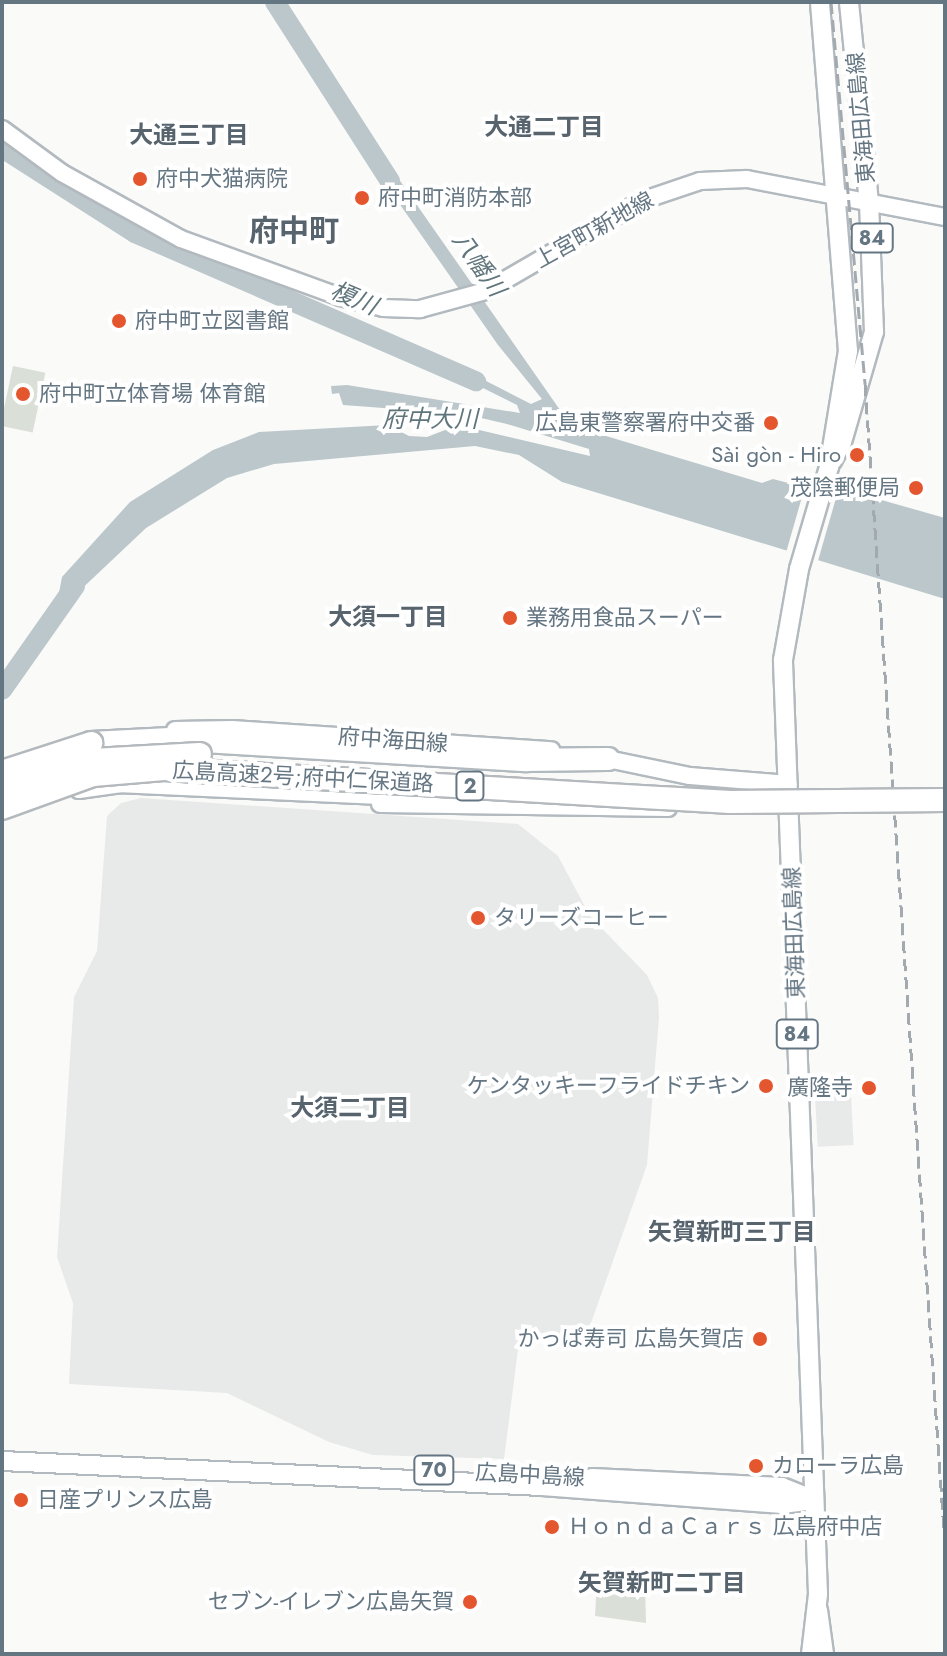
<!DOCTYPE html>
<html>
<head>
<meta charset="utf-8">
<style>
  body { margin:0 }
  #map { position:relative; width:947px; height:1656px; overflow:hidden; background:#fafaf8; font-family:Jost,"Noto Sans JP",sans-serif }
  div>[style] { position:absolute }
  .built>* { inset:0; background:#e8e9e9; transform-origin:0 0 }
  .green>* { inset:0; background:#dadfd7; transform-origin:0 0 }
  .water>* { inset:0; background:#bbc7cb }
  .pier>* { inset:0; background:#fafaf8; transform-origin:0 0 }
  .river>* { height:20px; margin:-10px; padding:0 10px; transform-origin:10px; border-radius:10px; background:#bbc7cb }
  .roads { filter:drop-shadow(2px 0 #b3babf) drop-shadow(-2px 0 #b3babf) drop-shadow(0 2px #b3babf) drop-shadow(0 -2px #b3babf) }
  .secondary>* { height:16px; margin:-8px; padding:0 8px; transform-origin:8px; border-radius:8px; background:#fff }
  .primary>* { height:18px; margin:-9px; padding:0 9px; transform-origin:9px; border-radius:9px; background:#fff }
  .highway>* { height:22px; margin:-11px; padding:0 11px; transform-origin:11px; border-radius:11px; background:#fff }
  .rail>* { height:3px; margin-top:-1.5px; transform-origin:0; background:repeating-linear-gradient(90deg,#a2aab0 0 12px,transparent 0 18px) }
  .bridges { filter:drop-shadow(2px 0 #b4b9bd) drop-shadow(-2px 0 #b4b9bd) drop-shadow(0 2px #b4b9bd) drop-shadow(0 -2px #b4b9bd) }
  .highway-bridge>* { height:22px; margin:-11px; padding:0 11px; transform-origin:11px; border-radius:11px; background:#fff }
  .dots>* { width:22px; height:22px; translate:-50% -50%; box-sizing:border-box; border:4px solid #fff; border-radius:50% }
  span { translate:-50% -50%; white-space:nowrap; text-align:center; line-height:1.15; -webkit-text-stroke:8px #fff; paint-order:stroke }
  .shield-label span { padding:2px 6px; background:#fff; border:2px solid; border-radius:6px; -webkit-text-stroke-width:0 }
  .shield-label { font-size:20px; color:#657683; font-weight:700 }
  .street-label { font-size:22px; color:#657683 }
  .poi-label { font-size:22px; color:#657683 }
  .left { translate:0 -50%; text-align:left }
  .right { translate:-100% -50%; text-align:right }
  .neighbourhood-label { font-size:24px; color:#57646e; font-weight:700 }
  .water-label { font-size:24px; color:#60757c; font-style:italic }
  .district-label { font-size:30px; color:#57646e; font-weight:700 }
  .frame { position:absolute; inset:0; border:4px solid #657683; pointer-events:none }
</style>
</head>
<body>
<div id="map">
  <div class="built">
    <i style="clip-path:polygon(141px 798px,518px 824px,558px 856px,590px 916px,647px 975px,658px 998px,659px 1017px,647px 1165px,585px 1340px,520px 1334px,504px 1459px,373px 1455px,329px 1442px,227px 1393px,69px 1384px,73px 1303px,57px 1257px,74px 997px,97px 951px,107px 816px,121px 803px)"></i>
    <i style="left:850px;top:1075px;width:70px;height:36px;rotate:87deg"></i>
  </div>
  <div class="green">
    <i style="left:13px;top:366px;width:33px;height:61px;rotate:12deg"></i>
    <i style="clip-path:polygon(597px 1582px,645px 1585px,646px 1623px,595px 1616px)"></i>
  </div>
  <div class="water">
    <i style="clip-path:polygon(382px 155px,560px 410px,606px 436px,762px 483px,773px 479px,842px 497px,846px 490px,945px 518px,945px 599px,562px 482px,519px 455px,475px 446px,274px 464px,227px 478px,146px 528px,55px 614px,62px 577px,130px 502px,213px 450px,259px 432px,388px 425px,409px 436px,427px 437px,458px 425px,590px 456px,589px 449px,507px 424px,464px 414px,343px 405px,339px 393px,332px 394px,331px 386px,347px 385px,520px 413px,517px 405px,451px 372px,453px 364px,531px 404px,542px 399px,498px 345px,371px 163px)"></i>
  </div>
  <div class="pier">
    <i style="left:806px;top:483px;width:33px;height:77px;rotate:16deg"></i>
  </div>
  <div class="river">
    <i style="left:275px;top:2px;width:213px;rotate:57.3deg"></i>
    <i style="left:2px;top:148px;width:158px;rotate:32.6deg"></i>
    <i style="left:135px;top:233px;width:372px;rotate:23.5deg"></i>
    <i style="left:2px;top:690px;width:127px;rotate:-54.9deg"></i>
  </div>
  <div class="roads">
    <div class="secondary">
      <i style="left:2px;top:129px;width:74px;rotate:36.3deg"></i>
      <i style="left:62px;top:173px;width:136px;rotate:29deg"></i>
      <i style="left:181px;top:239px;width:169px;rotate:20deg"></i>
      <i style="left:340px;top:297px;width:44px;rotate:14.3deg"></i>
      <i style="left:383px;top:308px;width:37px;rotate:2deg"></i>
      <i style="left:420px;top:309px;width:68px;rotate:-15.3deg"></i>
      <i style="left:486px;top:291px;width:179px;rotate:-30.1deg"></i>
      <i style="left:641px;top:201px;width:62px;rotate:-18.7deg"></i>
      <i style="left:700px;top:181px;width:47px;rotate:-2.4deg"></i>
      <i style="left:747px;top:179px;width:202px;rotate:10.9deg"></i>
      <i style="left:175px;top:730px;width:57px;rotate:-1deg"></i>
      <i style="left:232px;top:729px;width:320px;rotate:3.8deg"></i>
      <i style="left:598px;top:757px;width:94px;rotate:11.7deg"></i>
      <i style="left:690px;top:776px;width:99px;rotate:4.6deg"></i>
      <i style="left:79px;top:790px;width:50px;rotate:-8deg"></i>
      <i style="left:380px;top:804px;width:288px;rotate:0.8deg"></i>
    </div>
    <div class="primary">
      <i style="left:832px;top:461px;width:21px;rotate:-62deg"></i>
      <i style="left:842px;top:442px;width:115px;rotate:-73.8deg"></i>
      <i style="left:874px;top:332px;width:129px;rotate:-92.2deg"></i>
      <i style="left:869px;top:203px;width:202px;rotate:-95.7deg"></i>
      <i style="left:2px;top:1461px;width:541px;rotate:2.65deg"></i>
      <i style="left:542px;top:1486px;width:241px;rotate:4.3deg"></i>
      <i style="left:782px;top:1504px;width:32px;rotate:-7deg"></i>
      <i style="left:592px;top:1478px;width:190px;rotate:2.7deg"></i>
      <i style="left:782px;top:1487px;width:31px;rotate:22deg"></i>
      <i style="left:818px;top:1610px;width:44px;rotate:82.2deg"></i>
      <i style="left:811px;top:1654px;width:60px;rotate:-83.3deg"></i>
      <i style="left:818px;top:1594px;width:935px;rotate:-92.15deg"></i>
      <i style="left:783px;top:660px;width:92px;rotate:-80deg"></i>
      <i style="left:799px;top:569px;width:106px;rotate:-73.6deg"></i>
      <i style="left:829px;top:467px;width:118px;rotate:-80.7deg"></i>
      <i style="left:848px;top:351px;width:350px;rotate:-94.6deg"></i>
    </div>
    <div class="highway">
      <i style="left:91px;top:743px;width:79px;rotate:-2.9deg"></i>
      <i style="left:170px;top:739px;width:357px;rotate:3.4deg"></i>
      <i style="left:526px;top:760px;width:82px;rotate:-0.7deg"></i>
      <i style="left:117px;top:781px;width:357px;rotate:2.6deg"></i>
    </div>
  </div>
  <div class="rail">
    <i style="left:831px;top:2px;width:384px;rotate:84.9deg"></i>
    <i style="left:865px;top:384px;width:1164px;rotate:86.06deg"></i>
  </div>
  <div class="bridges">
    <div class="highway-bridge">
      <i style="left:2px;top:772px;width:94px;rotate:-18deg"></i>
      <i style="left:2px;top:789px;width:96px;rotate:-17.7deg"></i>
      <i style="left:93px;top:760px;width:107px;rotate:-3.2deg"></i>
      <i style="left:2px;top:808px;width:97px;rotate:-19.9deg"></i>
      <i style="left:93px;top:775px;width:71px;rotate:-4.8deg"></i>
      <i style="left:164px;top:769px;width:567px;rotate:3.34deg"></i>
      <i style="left:730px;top:802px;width:215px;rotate:-0.5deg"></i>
    </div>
  </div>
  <div class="dots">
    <i style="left:140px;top:179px;background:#e4572e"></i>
    <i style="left:362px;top:198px;background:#e4572e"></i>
    <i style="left:119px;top:321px;background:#e4572e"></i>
    <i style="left:23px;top:394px;background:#e4572e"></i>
    <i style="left:771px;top:423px;background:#e4572e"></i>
    <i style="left:857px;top:455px;background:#e4572e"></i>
    <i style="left:916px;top:488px;background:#e4572e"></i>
    <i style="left:510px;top:618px;background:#e4572e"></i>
    <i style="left:478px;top:918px;background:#e4572e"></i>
    <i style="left:766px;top:1086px;background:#e4572e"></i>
    <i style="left:869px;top:1088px;background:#e4572e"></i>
    <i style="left:760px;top:1339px;background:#e4572e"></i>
    <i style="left:756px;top:1466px;background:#e4572e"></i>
    <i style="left:21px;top:1500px;background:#e4572e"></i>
    <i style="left:552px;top:1527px;background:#e4572e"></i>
    <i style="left:470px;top:1602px;background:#e4572e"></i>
  </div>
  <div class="shield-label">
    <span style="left:872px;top:238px">84</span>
    <span style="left:470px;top:786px">2</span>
    <span style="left:797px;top:1034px">84</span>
    <span style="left:434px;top:1470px">70</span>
  </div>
  <div class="street-label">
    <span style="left:861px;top:118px;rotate:-95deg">東海田広島線</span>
    <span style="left:594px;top:230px;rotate:-29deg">上宮町新地線</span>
    <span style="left:393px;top:740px;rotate:4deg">府中海田線</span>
    <span style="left:303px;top:777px;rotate:3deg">広島高速2号;府中仁保道路</span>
    <span style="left:794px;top:933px;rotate:-92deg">東海田広島線</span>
    <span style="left:530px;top:1475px;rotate:3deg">広島中島線</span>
  </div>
  <div class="poi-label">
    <span class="left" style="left:156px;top:179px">府中犬猫病院</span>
    <span class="left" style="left:378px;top:198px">府中町消防本部</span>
    <span class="left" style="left:135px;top:321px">府中町立図書館</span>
    <span class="left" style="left:39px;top:394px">府中町立体育場 体育館</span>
    <span class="right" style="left:755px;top:423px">広島東警察署府中交番</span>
    <span class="right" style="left:841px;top:455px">Sài gòn - Hiro</span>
    <span class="right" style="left:900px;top:488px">茂陰郵便局</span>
    <span class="left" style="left:526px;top:618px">業務用食品スーパー</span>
    <span class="left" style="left:494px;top:918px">タリーズコーヒー</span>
    <span class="right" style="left:750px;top:1086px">ケンタッキーフライドチキン</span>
    <span class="right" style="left:853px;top:1088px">廣隆寺</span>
    <span class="right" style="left:744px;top:1339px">かっぱ寿司 広島矢賀店</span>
    <span class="left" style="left:772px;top:1466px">カローラ広島</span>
    <span class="left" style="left:37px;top:1500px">日産プリンス広島</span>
    <span class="left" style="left:568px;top:1527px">ＨｏｎｄａＣａｒｓ 広島府中店</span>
    <span class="right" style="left:454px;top:1602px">セブン-イレブン広島矢賀</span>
  </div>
  <div class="neighbourhood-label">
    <span style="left:544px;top:127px">大通二丁目</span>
    <span style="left:189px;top:135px">大通三丁目</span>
    <span style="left:388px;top:617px">大須一丁目</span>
    <span style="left:350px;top:1108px">大須二丁目</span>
    <span style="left:732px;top:1232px">矢賀新町三丁目</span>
    <span style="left:662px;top:1583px">矢賀新町二丁目</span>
  </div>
  <div class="water-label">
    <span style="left:479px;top:264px;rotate:55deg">八幡川</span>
    <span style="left:354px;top:298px;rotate:23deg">榎川</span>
    <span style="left:430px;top:419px">府中大川</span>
  </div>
  <div class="district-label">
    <span style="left:294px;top:231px">府中町</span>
  </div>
  <div class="frame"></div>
</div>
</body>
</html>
